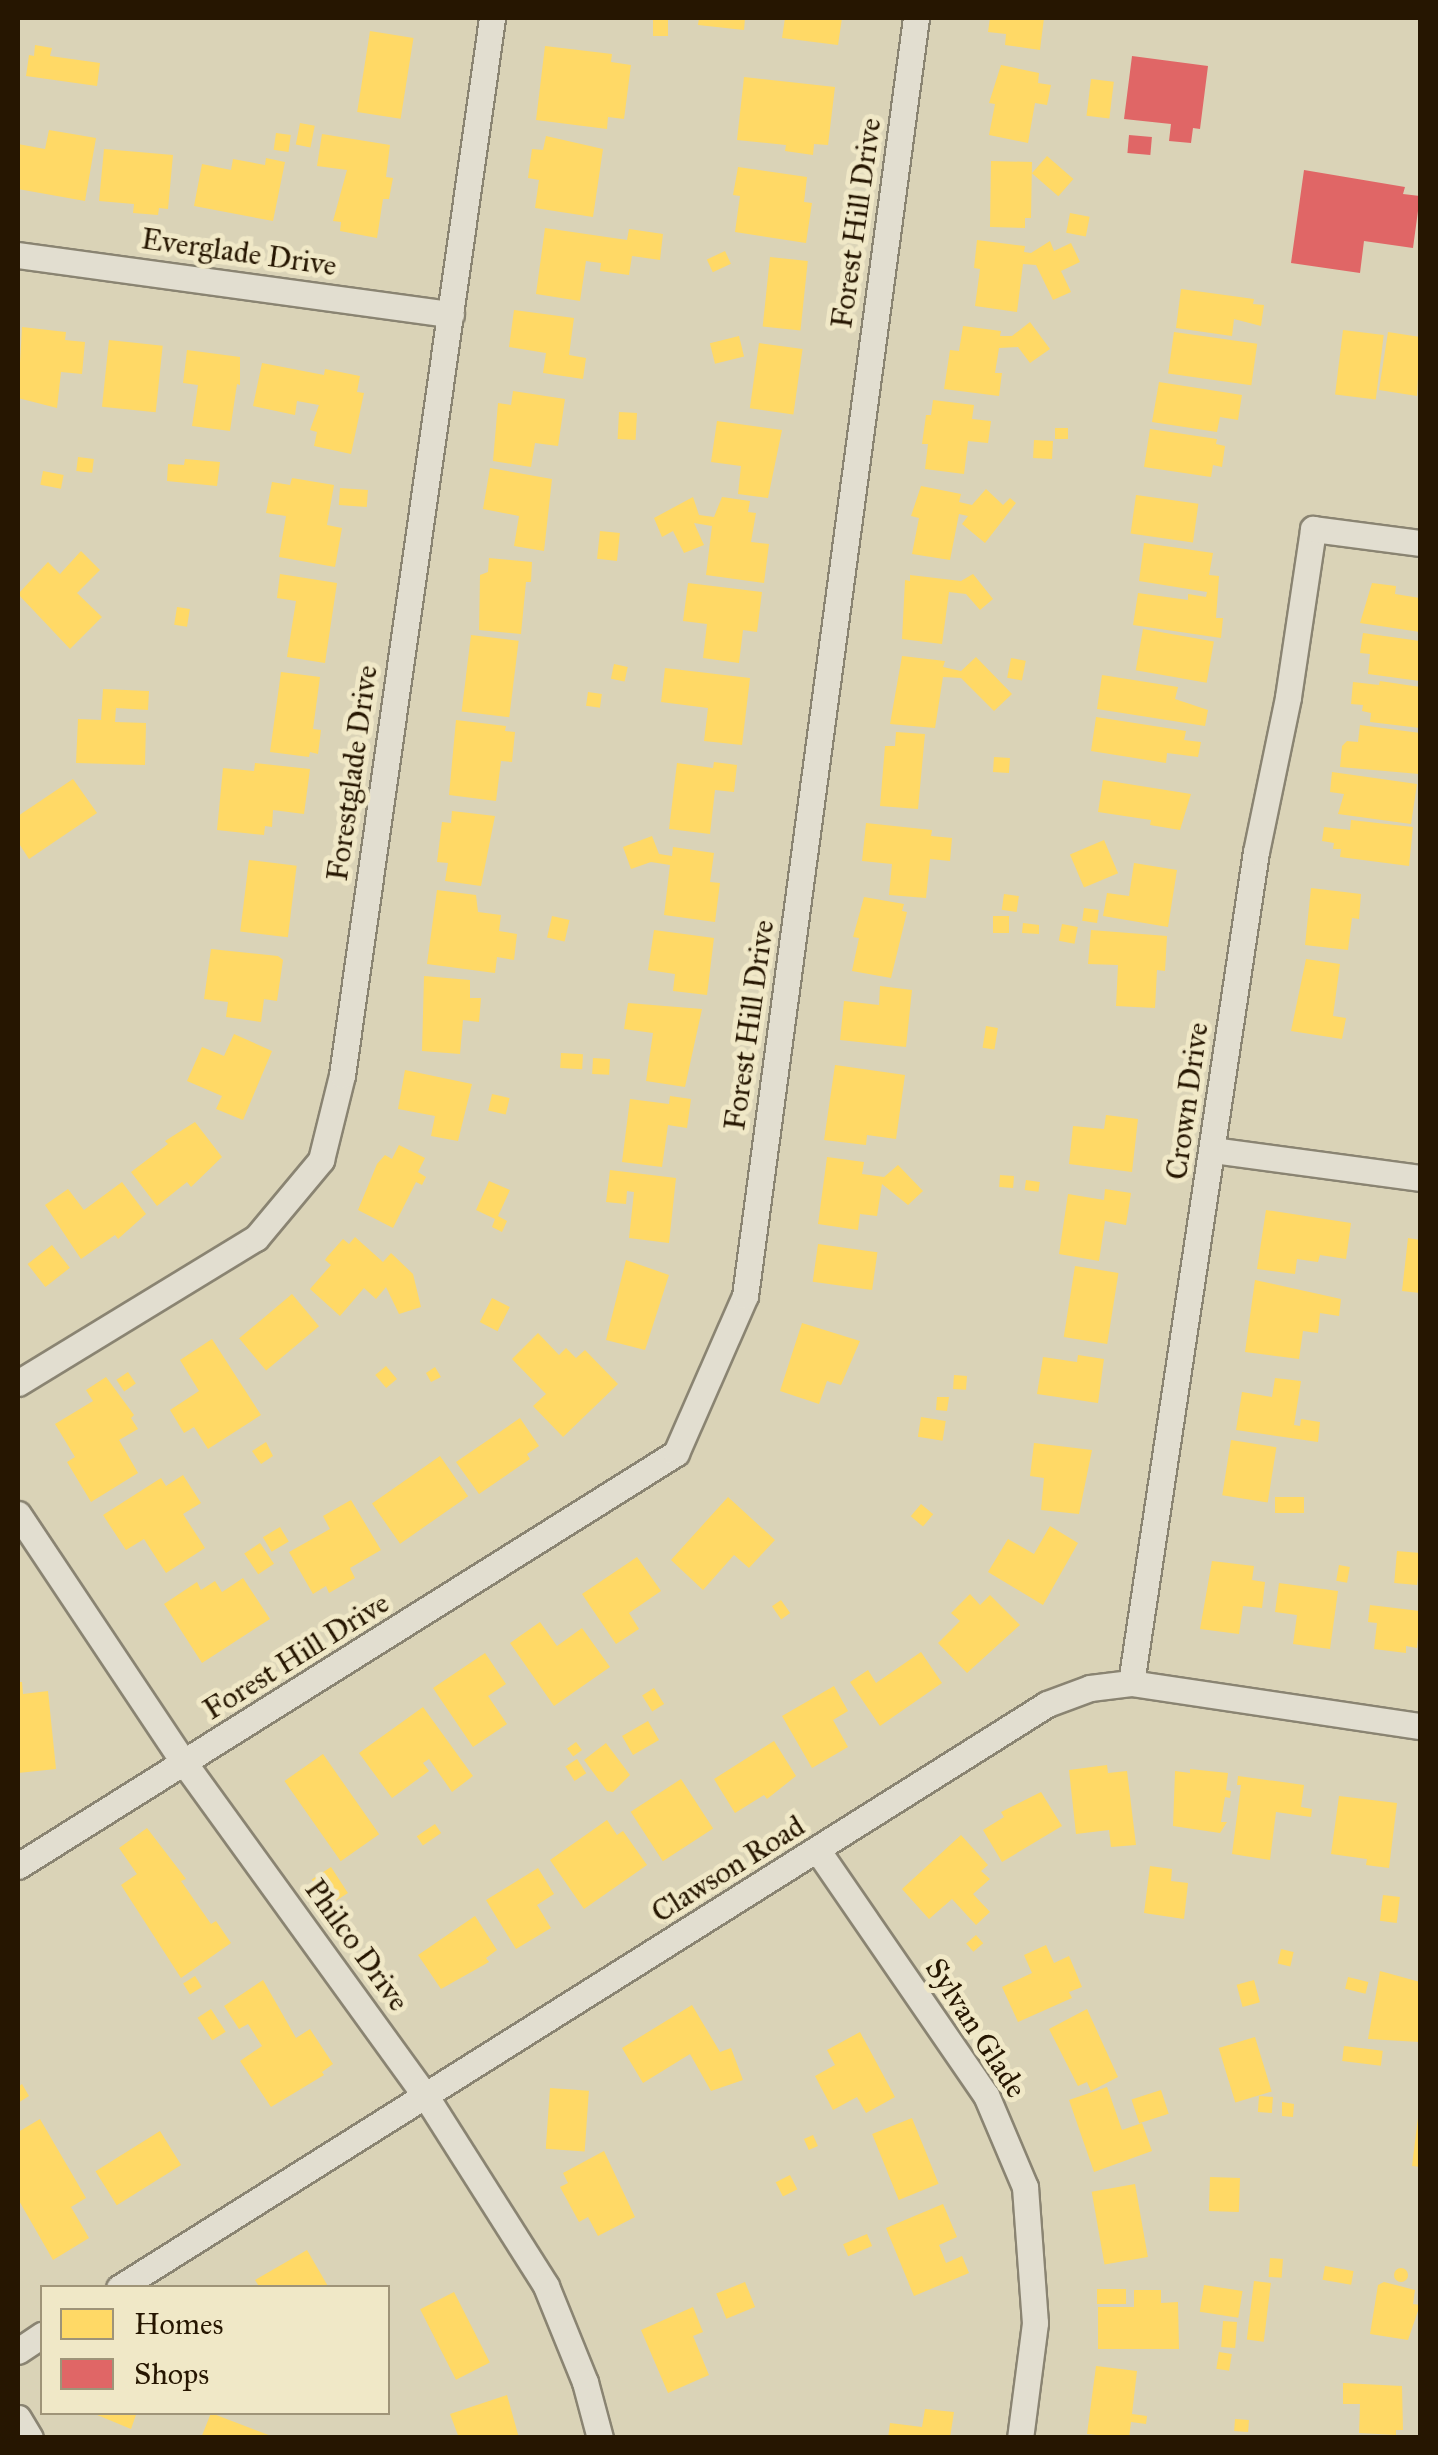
<!DOCTYPE html>
<html>
<head>
<meta charset="utf-8">
<style>
  body { margin:0 }
  #map { position:relative; width:1438px; height:2455px; overflow:hidden; background:#dad3b7; font-family:"IM FELL Great Primer",serif }
  div>[style] { position:absolute }
  .homes>* { inset:0; background:#ffd966; transform-origin:0 0 }
  .round { border-radius:50% }
  .shops>* { inset:0; background:#e06666; transform-origin:0 0 }
  .roads { filter:drop-shadow(2px 0 #8a8472) drop-shadow(-2px 0 #8a8472) drop-shadow(0 2px #8a8472) drop-shadow(0 -2px #8a8472) }
  .street>* { height:25px; margin:-12.5px; padding:0 12.5px; transform-origin:12.5px; border-radius:12.5px; background:#e2ded0 }
  span { translate:-50% -50%; white-space:nowrap; text-align:center; line-height:1.15; -webkit-text-stroke:10px #f0e8c7; paint-order:stroke }
  .street-label { font-size:30px; color:#261601 }
  .frame { position:absolute; inset:0; border:20px solid #261601; pointer-events:none }
  .legend { position:absolute; left:40px; top:2285px; width:350px; height:130px; box-sizing:border-box; background:#f0e8c7; border:2px solid #9f9478; margin:0; padding:12px 18px; list-style:none; font-size:30px; color:#261601 }
  .legend li { display:flex; align-items:center; gap:20px; height:50px }
  .legend b { width:50px; border:2px solid #9f9478 }
</style>
</head>
<body>
<div id="map">
  <div class="homes">
    <i style="left:653px;top:18px;width:15px;height:18px"></i>
    <i style="clip-path:polygon(699px 18px,745px 18px,744px 30px,698px 25px)"></i>
    <i style="clip-path:polygon(785px 18px,842px 18px,838px 45px,782px 38px)"></i>
    <i style="clip-path:polygon(990px 18px,1044px 18px,1040px 50px,1005px 45px,1006px 34px,988px 32px)"></i>
    <i style="left:370px;top:31px;width:44px;height:82px;rotate:9deg"></i>
    <i style="clip-path:polygon(35px 45px,52px 48px,50px 56px,100px 63px,97px 86px,26px 76px,29px 55px,34px 56px)"></i>
    <i style="clip-path:polygon(545px 46px,612px 54px,611px 62px,631px 65px,624px 119px,608px 117px,607px 129px,536px 120px)"></i>
    <i style="clip-path:polygon(1001px 65px,1039px 73px,1038px 83px,1051px 85px,1047px 105px,1035px 103px,1028px 143px,989px 135px,995px 104px,989px 103px)"></i>
    <i style="clip-path:polygon(744px 77px,835px 87px,828px 145px,814px 144px,813px 155px,785px 151px,786px 145px,737px 140px)"></i>
    <i style="left:1091px;top:79px;width:23px;height:37px;rotate:7deg"></i>
    <i style="left:300px;top:123px;width:15px;height:22px;rotate:11deg"></i>
    <i style="clip-path:polygon(49px 130px,96px 138px,85px 201px,18px 189px,18px 144px,45px 149px)"></i>
    <i style="left:276px;top:133px;width:15px;height:17px;rotate:8deg"></i>
    <i style="clip-path:polygon(322px 134px,390px 145px,386px 177px,393px 178px,389px 199px,383px 199px,377px 238px,340px 231px,341px 222px,333px 221px,347px 170px,317px 166px)"></i>
    <i style="clip-path:polygon(546px 136px,603px 149px,593px 217px,535px 208px,539px 180px,528px 178px,532px 149px,543px 150px)"></i>
    <i style="clip-path:polygon(104px 149px,173px 155px,168px 209px,159px 208px,158px 215px,133px 213px,134px 204px,99px 201px)"></i>
    <i style="left:1047px;top:156px;width:35px;height:23px;rotate:41deg"></i>
    <i style="clip-path:polygon(266px 158px,285px 162px,273px 221px,194px 206px,202px 164px,231px 170px,233px 159px,265px 165px)"></i>
    <i style="clip-path:polygon(991px 161px,1032px 162px,1031px 218px,1025px 218px,1025px 228px,990px 227px)"></i>
    <i style="clip-path:polygon(738px 167px,807px 177px,804px 202px,812px 203px,806px 243px,735px 232px,740px 196px,733px 195px)"></i>
    <i style="left:1070px;top:213px;width:20px;height:20px;rotate:11deg"></i>
    <i style="clip-path:polygon(545px 228px,627px 240px,629px 229px,663px 234px,660px 260px,632px 256px,629px 275px,600px 271px,601px 263px,586px 261px,580px 301px,536px 294px)"></i>
    <i style="clip-path:polygon(977px 240px,1025px 246px,1024px 252px,1031px 253px,1050px 241px,1054px 251px,1071px 243px,1080px 262px,1061px 271px,1071px 292px,1053px 300px,1036px 265px,1023px 264px,1017px 312px,975px 306px,980px 269px,974px 268px)"></i>
    <i style="left:725px;top:251px;width:14px;height:20px;rotate:65deg"></i>
    <i style="left:770px;top:257px;width:38px;height:70px;rotate:6deg"></i>
    <i style="clip-path:polygon(1181px 289px,1254px 299px,1253px 304px,1264px 305px,1261px 326px,1234px 319px,1232px 336px,1176px 328px)"></i>
    <i style="clip-path:polygon(514px 310px,574px 318px,569px 355px,586px 358px,583px 379px,543px 373px,546px 353px,509px 347px)"></i>
    <i style="clip-path:polygon(1030px 322px,1050px 349px,1030px 363px,1018px 347px,999px 348px,995px 373px,1002px 373px,999px 396px,944px 389px,950px 350px,959px 351px,963px 326px,1001px 331px,1000px 336px,1012px 336px)"></i>
    <i style="clip-path:polygon(22px 327px,66px 332px,65px 340px,85px 342px,82px 374px,61px 372px,57px 408px,18px 398px)"></i>
    <i style="left:1343px;top:330px;width:41px;height:65px;rotate:7deg"></i>
    <i style="left:1174px;top:332px;width:84px;height:42px;rotate:8deg"></i>
    <i style="clip-path:polygon(1388px 332px,1420px 337px,1417px 396px,1379px 390px)"></i>
    <i style="left:739px;top:336px;width:21px;height:30px;rotate:76deg"></i>
    <i style="left:109px;top:340px;width:54px;height:67px;rotate:6deg"></i>
    <i style="left:759px;top:343px;width:44px;height:66px;rotate:8deg"></i>
    <i style="clip-path:polygon(187px 350px,240px 357px,240px 385px,237px 384px,230px 431px,192px 426px,198px 385px,183px 383px)"></i>
    <i style="clip-path:polygon(262px 363px,324px 375px,325px 369px,360px 376px,357px 392px,364px 393px,351px 454px,314px 446px,317px 432px,310px 430px,319px 405px,297px 401px,295px 415px,253px 406px)"></i>
    <i style="clip-path:polygon(1159px 382px,1242px 395px,1238px 420px,1220px 417px,1217px 432px,1152px 422px)"></i>
    <i style="clip-path:polygon(513px 391px,565px 399px,558px 446px,535px 443px,531px 467px,493px 461px,498px 403px,511px 405px)"></i>
    <i style="clip-path:polygon(933px 400px,974px 405px,972px 419px,991px 421px,988px 443px,968px 441px,964px 474px,925px 469px,928px 444px,922px 444px,926px 415px,931px 415px)"></i>
    <i style="left:619px;top:412px;width:18px;height:27px;rotate:3deg"></i>
    <i style="clip-path:polygon(717px 421px,782px 430px,768px 498px,738px 494px,741px 466px,711px 462px)"></i>
    <i style="left:1055px;top:428px;width:13px;height:11px"></i>
    <i style="clip-path:polygon(1150px 429px,1217px 439px,1216px 444px,1225px 446px,1222px 467px,1213px 465px,1211px 477px,1144px 467px)"></i>
    <i style="left:1034px;top:440px;width:19px;height:18px;rotate:3deg"></i>
    <i style="left:78px;top:457px;width:16px;height:14px;rotate:7deg"></i>
    <i style="clip-path:polygon(185px 459px,220px 462px,217px 486px,167px 481px,168px 464px,184px 465px)"></i>
    <i style="clip-path:polygon(490px 468px,552px 479px,544px 551px,514px 546px,519px 516px,483px 509px)"></i>
    <i style="left:43px;top:471px;width:21px;height:14px;rotate:11deg"></i>
    <i style="clip-path:polygon(292px 478px,334px 485px,327px 525px,342px 528px,335px 567px,279px 557px,286px 516px,266px 513px,272px 482px,290px 485px)"></i>
    <i style="clip-path:polygon(921px 486px,961px 494px,959px 502px,972px 505px,986px 489px,1003px 505px,1010px 498px,1016px 503px,985px 543px,962px 524px,968px 516px,959px 514px,950px 560px,912px 554px,919px 518px,911px 516px)"></i>
    <i style="left:340px;top:488px;width:28px;height:17px;rotate:4deg"></i>
    <i style="left:1136px;top:495px;width:63px;height:39px;rotate:8deg"></i>
    <i style="clip-path:polygon(693px 497px,699px 515px,714px 517px,722px 497px,750px 501px,748px 512px,756px 513px,751px 542px,769px 544px,764px 583px,706px 575px,712px 526px,694px 523px,704px 545px,684px 553px,673px 531px,662px 537px,654px 518px)"></i>
    <i style="left:600px;top:531px;width:20px;height:28px;rotate:6deg"></i>
    <i style="clip-path:polygon(1144px 543px,1213px 553px,1209px 575px,1219px 576px,1216px 618px,1223px 618px,1221px 638px,1133px 625px,1138px 593px,1188px 600px,1188px 594px,1206px 597px,1207px 592px,1139px 581px)"></i>
    <i style="clip-path:polygon(81px 551px,100px 570px,77px 593px,102px 617px,70px 649px,18px 594px,48px 562px,60px 574px)"></i>
    <i style="clip-path:polygon(489px 558px,532px 562px,531px 582px,526px 582px,521px 634px,479px 630px,480px 575px,488px 572px)"></i>
    <i style="clip-path:polygon(280px 574px,337px 583px,325px 663px,287px 657px,296px 601px,277px 598px)"></i>
    <i style="clip-path:polygon(973px 574px,993px 599px,980px 610px,966px 594px,949px 592px,942px 644px,902px 639px,905px 580px,910px 581px,910px 575px,961px 581px)"></i>
    <i style="clip-path:polygon(688px 583px,762px 592px,757px 632px,743px 630px,739px 663px,703px 658px,707px 624px,683px 621px)"></i>
    <i style="clip-path:polygon(1372px 583px,1396px 586px,1395px 594px,1420px 598px,1420px 632px,1360px 623px)"></i>
    <i style="left:177px;top:607px;width:13px;height:18px;rotate:9deg"></i>
    <i style="left:1143px;top:629px;width:72px;height:42px;rotate:10deg"></i>
    <i style="clip-path:polygon(1363px 633px,1420px 641px,1420px 681px,1368px 674px,1370px 654px,1360px 653px)"></i>
    <i style="left:471px;top:635px;width:48px;height:77px;rotate:7deg"></i>
    <i style="clip-path:polygon(902px 656px,945px 661px,943px 667px,961px 671px,976px 657px,1012px 694px,994px 711px,961px 678px,943px 677px,935px 728px,890px 724px)"></i>
    <i style="left:1011px;top:658px;width:15px;height:20px;rotate:11deg"></i>
    <i style="left:614px;top:664px;width:14px;height:15px;rotate:12deg"></i>
    <i style="clip-path:polygon(665px 668px,750px 678px,742px 745px,704px 741px,708px 708px,661px 702px)"></i>
    <i style="clip-path:polygon(281px 672px,320px 677px,313px 729px,321px 730px,318px 754px,310px 752px,309px 757px,270px 752px)"></i>
    <i style="clip-path:polygon(1102px 675px,1178px 687px,1175px 699px,1208px 710px,1205px 726px,1097px 709px)"></i>
    <i style="clip-path:polygon(1380px 681px,1420px 687px,1420px 728px,1370px 722px,1371px 713px,1362px 711px,1363px 705px,1351px 704px,1353px 682px,1379px 685px)"></i>
    <i style="clip-path:polygon(103px 689px,149px 691px,148px 710px,116px 708px,115px 722px,146px 723px,145px 765px,76px 763px,78px 719px,101px 720px)"></i>
    <i style="left:588px;top:692px;width:14px;height:14px;rotate:8deg"></i>
    <i style="clip-path:polygon(1096px 717px,1186px 731px,1184px 740px,1201px 742px,1198px 757px,1167px 753px,1166px 763px,1091px 751px)"></i>
    <i style="clip-path:polygon(456px 720px,506px 726px,505px 731px,515px 732px,512px 762px,501px 761px,496px 801px,449px 795px)"></i>
    <i style="clip-path:polygon(1360px 725px,1420px 733px,1419px 774px,1340px 767px,1342px 746px,1347px 741px,1358px 742px)"></i>
    <i style="clip-path:polygon(896px 732px,925px 734px,918px 809px,880px 806px,885px 746px,895px 746px)"></i>
    <i style="left:994px;top:757px;width:16px;height:15px;rotate:4deg"></i>
    <i style="clip-path:polygon(714px 762px,737px 765px,734px 792px,715px 790px,710px 834px,669px 829px,677px 763px,713px 768px)"></i>
    <i style="clip-path:polygon(255px 763px,310px 769px,304px 814px,273px 810px,272px 827px,265px 826px,264px 835px,217px 830px,223px 768px,254px 771px)"></i>
    <i style="clip-path:polygon(1332px 772px,1417px 784px,1411px 824px,1338px 814px,1344px 794px,1330px 792px)"></i>
    <i style="clip-path:polygon(73px 779px,97px 813px,29px 859px,18px 842px,18px 816px)"></i>
    <i style="clip-path:polygon(1103px 780px,1191px 794px,1180px 830px,1150px 825px,1151px 820px,1098px 812px)"></i>
    <i style="clip-path:polygon(452px 811px,495px 816px,481px 886px,445px 881px,448px 863px,437px 862px,442px 822px,451px 823px)"></i>
    <i style="clip-path:polygon(1351px 820px,1413px 827px,1409px 866px,1340px 857px,1341px 849px,1333px 849px,1334px 843px,1322px 841px,1324px 827px,1350px 830px)"></i>
    <i style="clip-path:polygon(866px 823px,932px 830px,931px 836px,952px 838px,950px 861px,930px 859px,926px 898px,889px 895px,892px 864px,862px 861px)"></i>
    <i style="clip-path:polygon(652px 836px,659px 854px,672px 856px,673px 847px,714px 853px,710px 882px,720px 883px,715px 922px,664px 915px,670px 865px,651px 862px,631px 869px,623px 847px)"></i>
    <i style="left:1104px;top:840px;width:36px;height:37px;rotate:67deg"></i>
    <i style="left:249px;top:860px;width:48px;height:72px;rotate:7deg"></i>
    <i style="clip-path:polygon(1134px 863px,1177px 870px,1168px 927px,1103px 916px,1107px 893px,1129px 896px)"></i>
    <i style="clip-path:polygon(1311px 888px,1361px 894px,1359px 919px,1352px 918px,1348px 950px,1305px 945px)"></i>
    <i style="clip-path:polygon(437px 890px,476px 895px,478px 912px,501px 915px,499px 931px,517px 934px,514px 960px,497px 957px,495px 973px,427px 964px)"></i>
    <i style="left:1004px;top:894px;width:15px;height:16px;rotate:8deg"></i>
    <i style="clip-path:polygon(864px 897px,904px 904px,902px 911px,907px 912px,891px 978px,852px 971px,859px 938px,853px 937px)"></i>
    <i style="left:1084px;top:908px;width:15px;height:13px;rotate:8deg"></i>
    <i style="left:552px;top:916px;width:18px;height:22px;rotate:13deg"></i>
    <i style="left:993px;top:916px;width:16px;height:17px"></i>
    <i style="clip-path:polygon(1023px 923px,1039px 925px,1039px 934px,1022px 933px)"></i>
    <i style="left:1062px;top:924px;width:16px;height:17px;rotate:11deg"></i>
    <i style="clip-path:polygon(654px 930px,714px 938px,707px 995px,673px 991px,675px 974px,648px 970px)"></i>
    <i style="clip-path:polygon(1091px 930px,1167px 936px,1165px 971px,1157px 970px,1155px 1008px,1116px 1006px,1118px 965px,1088px 964px)"></i>
    <i style="clip-path:polygon(211px 949px,278px 956px,283px 960px,277px 1001px,264px 999px,261px 1022px,226px 1017px,228px 1002px,204px 999px)"></i>
    <i style="clip-path:polygon(1306px 959px,1340px 964px,1333px 1016px,1346px 1018px,1342px 1039px,1291px 1031px)"></i>
    <i style="clip-path:polygon(424px 976px,470px 980px,470px 998px,481px 998px,479px 1022px,463px 1020px,460px 1054px,422px 1051px)"></i>
    <i style="clip-path:polygon(880px 986px,912px 990px,906px 1047px,840px 1040px,844px 1001px,879px 1005px)"></i>
    <i style="clip-path:polygon(628px 1003px,702px 1009px,685px 1087px,646px 1081px,653px 1033px,624px 1029px)"></i>
    <i style="left:986px;top:1026px;width:12px;height:22px;rotate:9deg"></i>
    <i style="clip-path:polygon(234px 1034px,272px 1051px,243px 1120px,216px 1109px,222px 1096px,187px 1081px,202px 1047px,224px 1056px)"></i>
    <i style="left:561px;top:1053px;width:22px;height:15px;rotate:3deg"></i>
    <i style="left:593px;top:1058px;width:17px;height:16px;rotate:3deg"></i>
    <i style="clip-path:polygon(835px 1065px,905px 1075px,896px 1139px,867px 1135px,866px 1145px,824px 1140px)"></i>
    <i style="clip-path:polygon(405px 1070px,472px 1084px,458px 1141px,431px 1136px,435px 1116px,398px 1109px)"></i>
    <i style="left:492px;top:1094px;width:18px;height:17px;rotate:13deg"></i>
    <i style="clip-path:polygon(670px 1096px,691px 1099px,687px 1128px,668px 1125px,662px 1167px,622px 1162px,630px 1099px,669px 1104px)"></i>
    <i style="clip-path:polygon(1106px 1115px,1138px 1119px,1132px 1172px,1069px 1164px,1073px 1126px,1104px 1129px)"></i>
    <i style="clip-path:polygon(195px 1122px,222px 1157px,191px 1187px,187px 1182px,157px 1206px,131px 1172px,168px 1144px,165px 1141px)"></i>
    <i style="clip-path:polygon(399px 1145px,425px 1158px,418px 1172px,426px 1177px,422px 1185px,416px 1182px,393px 1228px,358px 1210px,377px 1164px,385px 1155px,392px 1159px)"></i>
    <i style="clip-path:polygon(827px 1157px,864px 1162px,862px 1174px,884px 1177px,898px 1165px,923px 1191px,908px 1205px,882px 1184px,877px 1216px,860px 1214px,858px 1230px,818px 1224px)"></i>
    <i style="clip-path:polygon(610px 1170px,676px 1178px,669px 1243px,629px 1238px,634px 1192px,627px 1191px,626px 1204px,606px 1202px)"></i>
    <i style="left:1000px;top:1175px;width:14px;height:12px;rotate:4deg"></i>
    <i style="left:1026px;top:1180px;width:14px;height:10px;rotate:8deg"></i>
    <i style="clip-path:polygon(489px 1181px,510px 1190px,498px 1216px,507px 1221px,502px 1232px,492px 1227px,495px 1219px,476px 1210px)"></i>
    <i style="clip-path:polygon(122px 1182px,146px 1214px,118px 1239px,115px 1235px,81px 1259px,45px 1205px,68px 1189px,84px 1210px)"></i>
    <i style="clip-path:polygon(1105px 1189px,1131px 1193px,1126px 1225px,1105px 1221px,1099px 1261px,1059px 1254px,1068px 1194px,1104px 1200px)"></i>
    <i style="clip-path:polygon(1266px 1210px,1351px 1223px,1346px 1259px,1320px 1255px,1318px 1262px,1297px 1259px,1295px 1274px,1257px 1269px)"></i>
    <i style="clip-path:polygon(355px 1237px,383px 1262px,391px 1253px,413px 1274px,421px 1307px,399px 1314px,386px 1287px,376px 1299px,364px 1288px,340px 1316px,310px 1289px,331px 1265px,325px 1260px,327px 1257px,343px 1239px,349px 1244px)"></i>
    <i style="clip-path:polygon(1408px 1238px,1420px 1240px,1420px 1293px,1402px 1291px)"></i>
    <i style="left:818px;top:1244px;width:60px;height:38px;rotate:8deg"></i>
    <i style="left:52px;top:1245px;width:29px;height:31px;rotate:52deg"></i>
    <i style="clip-path:polygon(626px 1260px,669px 1275px,645px 1350px,606px 1340px)"></i>
    <i style="left:1075px;top:1266px;width:44px;height:72px;rotate:9deg"></i>
    <i style="clip-path:polygon(1255px 1280px,1341px 1299px,1339px 1316px,1320px 1313px,1318px 1333px,1303px 1331px,1299px 1359px,1245px 1352px)"></i>
    <i style="left:292px;top:1294px;width:42px;height:69px;rotate:50deg"></i>
    <i style="left:492px;top:1298px;width:20px;height:27px;rotate:27deg"></i>
    <i style="clip-path:polygon(802px 1323px,860px 1341px,841px 1385px,827px 1381px,819px 1404px,780px 1391px)"></i>
    <i style="clip-path:polygon(538px 1333px,559px 1355px,566px 1348px,576px 1358px,585px 1350px,618px 1384px,563px 1437px,533px 1406px,546px 1394px,512px 1359px)"></i>
    <i style="clip-path:polygon(212px 1339px,261px 1415px,208px 1449px,194px 1427px,184px 1433px,170px 1410px,199px 1391px,180px 1360px)"></i>
    <i style="clip-path:polygon(1078px 1355px,1104px 1359px,1098px 1403px,1037px 1394px,1043px 1357px,1077px 1362px)"></i>
    <i style="left:386px;top:1366px;width:17px;height:14px;rotate:50deg"></i>
    <i style="clip-path:polygon(435px 1367px,441px 1377px,431px 1382px,426px 1373px)"></i>
    <i style="left:128px;top:1372px;width:14px;height:14px;rotate:56deg"></i>
    <i style="left:954px;top:1375px;width:13px;height:14px;rotate:4deg"></i>
    <i style="clip-path:polygon(106px 1377px,134px 1415px,131px 1418px,138px 1429px,119px 1440px,138px 1473px,91px 1502px,67px 1462px,75px 1457px,55px 1424px,93px 1401px,86px 1390px)"></i>
    <i style="clip-path:polygon(1275px 1378px,1301px 1381px,1294px 1425px,1300px 1426px,1301px 1419px,1320px 1422px,1318px 1442px,1236px 1430px,1242px 1392px,1272px 1397px)"></i>
    <i style="clip-path:polygon(937px 1397px,949px 1397px,947px 1411px,936px 1410px)"></i>
    <i style="left:921px;top:1417px;width:25px;height:20px;rotate:9deg"></i>
    <i style="clip-path:polygon(520px 1418px,539px 1446px,527px 1454px,530px 1459px,479px 1494px,456px 1462px)"></i>
    <i style="left:1231px;top:1440px;width:46px;height:56px;rotate:9deg"></i>
    <i style="clip-path:polygon(266px 1442px,273px 1456px,261px 1464px,252px 1451px)"></i>
    <i style="clip-path:polygon(1034px 1443px,1092px 1450px,1079px 1514px,1041px 1510px,1044px 1478px,1030px 1476px)"></i>
    <i style="left:440px;top:1456px;width:49px;height:83px;rotate:55deg"></i>
    <i style="clip-path:polygon(183px 1475px,201px 1503px,183px 1514px,205px 1548px,166px 1573px,144px 1539px,126px 1550px,103px 1515px,161px 1478px,166px 1486px)"></i>
    <i style="clip-path:polygon(728px 1497px,775px 1540px,749px 1568px,734px 1555px,703px 1590px,671px 1560px)"></i>
    <i style="left:1304px;top:1497px;width:16px;height:29px;rotate:90deg"></i>
    <i style="clip-path:polygon(351px 1500px,381px 1550px,350px 1568px,355px 1578px,329px 1593px,326px 1586px,313px 1594px,289px 1552px,330px 1529px,323px 1516px)"></i>
    <i style="left:921px;top:1504px;width:16px;height:16px;rotate:40deg"></i>
    <i style="clip-path:polygon(1050px 1526px,1078px 1543px,1043px 1605px,988px 1572px,1008px 1539px,1034px 1554px)"></i>
    <i style="left:280px;top:1527px;width:17px;height:20px;rotate:59deg"></i>
    <i style="left:260px;top:1543px;width:25px;height:19px;rotate:56deg"></i>
    <i style="left:1397px;top:1551px;width:23px;height:32px;rotate:5deg"></i>
    <i style="clip-path:polygon(637px 1557px,661px 1591px,629px 1613px,639px 1629px,616px 1644px,582px 1594px)"></i>
    <i style="clip-path:polygon(1212px 1561px,1254px 1566px,1252px 1580px,1265px 1582px,1262px 1608px,1243px 1606px,1239px 1634px,1200px 1629px)"></i>
    <i style="left:1339px;top:1565px;width:11px;height:16px;rotate:10deg"></i>
    <i style="clip-path:polygon(243px 1578px,270px 1619px,202px 1663px,164px 1604px,197px 1582px,201px 1590px,215px 1581px,222px 1592px)"></i>
    <i style="clip-path:polygon(1279px 1583px,1338px 1591px,1330px 1649px,1293px 1644px,1297px 1615px,1275px 1612px)"></i>
    <i style="clip-path:polygon(970px 1594px,980px 1605px,990px 1595px,1020px 1625px,967px 1673px,938px 1643px,960px 1621px,951px 1613px)"></i>
    <i style="left:781px;top:1600px;width:16px;height:11px;rotate:55deg"></i>
    <i style="clip-path:polygon(1370px 1605px,1420px 1611px,1417px 1648px,1406px 1646px,1406px 1653px,1374px 1649px,1377px 1623px,1368px 1622px)"></i>
    <i style="clip-path:polygon(540px 1622px,557px 1646px,582px 1628px,610px 1667px,554px 1706px,510px 1643px)"></i>
    <i style="clip-path:polygon(921px 1652px,942px 1683px,880px 1726px,850px 1682px,868px 1670px,876px 1683px)"></i>
    <i style="clip-path:polygon(485px 1653px,506px 1684px,488px 1696px,507px 1724px,473px 1747px,433px 1688px)"></i>
    <i style="clip-path:polygon(18px 1682px,22px 1682px,23px 1694px,48px 1691px,56px 1769px,18px 1773px)"></i>
    <i style="clip-path:polygon(834px 1686px,848px 1711px,833px 1720px,848px 1747px,812px 1768px,782px 1716px)"></i>
    <i style="left:654px;top:1688px;width:19px;height:14px;rotate:58deg"></i>
    <i style="clip-path:polygon(423px 1707px,473px 1776px,452px 1792px,429px 1759px,423px 1763px,429px 1771px,392px 1798px,359px 1753px)"></i>
    <i style="left:648px;top:1721px;width:22px;height:30px;rotate:60deg"></i>
    <i style="clip-path:polygon(774px 1741px,796px 1776px,767px 1799px,764px 1795px,735px 1813px,714px 1779px)"></i>
    <i style="left:576px;top:1742px;width:10px;height:11px;rotate:53deg"></i>
    <i style="clip-path:polygon(606px 1743px,630px 1775px,613px 1792px,607px 1791px,584px 1760px)"></i>
    <i style="left:323px;top:1754px;width:98px;height:47px;rotate:55deg"></i>
    <i style="left:577px;top:1759px;width:17px;height:14px;rotate:57deg"></i>
    <i style="clip-path:polygon(1107px 1765px,1108px 1773px,1127px 1771px,1136px 1845px,1111px 1847px,1109px 1830px,1076px 1834px,1069px 1770px)"></i>
    <i style="clip-path:polygon(1190px 1769px,1228px 1773px,1226px 1790px,1231px 1791px,1230px 1798px,1225px 1797px,1221px 1822px,1227px 1822px,1220px 1833px,1173px 1826px,1175px 1771px,1190px 1773px)"></i>
    <i style="clip-path:polygon(1238px 1776px,1304px 1785px,1301px 1807px,1312px 1809px,1311px 1817px,1276px 1812px,1270px 1860px,1232px 1854px,1241px 1785px,1237px 1785px)"></i>
    <i style="left:681px;top:1779px;width:59px;height:60px;rotate:57deg"></i>
    <i style="clip-path:polygon(1041px 1792px,1062px 1826px,1002px 1862px,983px 1830px,1004px 1817px,1001px 1812px)"></i>
    <i style="clip-path:polygon(1339px 1796px,1397px 1803px,1389px 1868px,1366px 1865px,1367px 1859px,1331px 1854px)"></i>
    <i style="clip-path:polygon(607px 1820px,617px 1835px,623px 1831px,647px 1865px,584px 1909px,550px 1860px)"></i>
    <i style="left:435px;top:1824px;width:11px;height:22px;rotate:56deg"></i>
    <i style="clip-path:polygon(147px 1828px,186px 1879px,181px 1881px,211px 1924px,216px 1921px,231px 1943px,181px 1978px,121px 1885px,137px 1874px,119px 1848px)"></i>
    <i style="clip-path:polygon(961px 1835px,988px 1865px,981px 1871px,990px 1879px,973px 1894px,990px 1912px,976px 1925px,952px 1899px,929px 1919px,902px 1889px)"></i>
    <i style="clip-path:polygon(1150px 1866px,1172px 1869px,1171px 1881px,1188px 1883px,1184px 1919px,1144px 1913px)"></i>
    <i style="left:331px;top:1867px;width:31px;height:23px;rotate:57deg"></i>
    <i style="clip-path:polygon(538px 1868px,554px 1894px,537px 1905px,551px 1928px,516px 1949px,486px 1900px)"></i>
    <i style="left:1383px;top:1895px;width:17px;height:26px;rotate:7deg"></i>
    <i style="clip-path:polygon(475px 1916px,497px 1950px,486px 1958px,489px 1962px,441px 1989px,418px 1955px)"></i>
    <i style="left:976px;top:1935px;width:11px;height:13px;rotate:49deg"></i>
    <i style="clip-path:polygon(1046px 1945px,1054px 1963px,1069px 1956px,1082px 1987px,1069px 1992px,1072px 1998px,1018px 2022px,1002px 1987px,1032px 1973px,1024px 1955px)"></i>
    <i style="left:1281px;top:1949px;width:13px;height:15px;rotate:13deg"></i>
    <i style="clip-path:polygon(1380px 1971px,1420px 1982px,1420px 2042px,1368px 2039px)"></i>
    <i style="left:195px;top:1976px;width:13px;height:14px;rotate:58deg"></i>
    <i style="left:1348px;top:1977px;width:21px;height:12px;rotate:14deg"></i>
    <i style="clip-path:polygon(263px 1980px,296px 2038px,310px 2029px,333px 2064px,322px 2072px,324px 2075px,271px 2107px,240px 2061px,262px 2046px,248px 2024px,239px 2029px,224px 2006px)"></i>
    <i style="left:1254px;top:1980px;width:23px;height:18px;rotate:75deg"></i>
    <i style="clip-path:polygon(692px 2005px,720px 2052px,731px 2048px,743px 2080px,711px 2091px,690px 2054px,643px 2083px,622px 2048px)"></i>
    <i style="left:211px;top:2009px;width:27px;height:16px;rotate:57deg"></i>
    <i style="clip-path:polygon(1087px 2009px,1118px 2077px,1091px 2091px,1087px 2082px,1078px 2086px,1049px 2029px)"></i>
    <i style="clip-path:polygon(860px 2032px,895px 2097px,866px 2113px,857px 2097px,833px 2110px,815px 2076px,835px 2065px,827px 2050px)"></i>
    <i style="left:1255px;top:2037px;width:57px;height:38px;rotate:73deg"></i>
    <i style="left:1344px;top:2046px;width:39px;height:15px;rotate:7deg"></i>
    <i style="clip-path:polygon(22px 2084px,29px 2096px,18px 2103px,18px 2087px)"></i>
    <i style="clip-path:polygon(1107px 2087px,1122px 2130px,1142px 2123px,1152px 2151px,1094px 2172px,1069px 2100px)"></i>
    <i style="left:550px;top:2088px;width:39px;height:61px;rotate:4deg"></i>
    <i style="left:1161px;top:2090px;width:25px;height:31px;rotate:72deg"></i>
    <i style="left:1259px;top:2096px;width:14px;height:16px;rotate:4deg"></i>
    <i style="clip-path:polygon(1282px 2102px,1294px 2104px,1293px 2117px,1282px 2116px)"></i>
    <i style="left:912px;top:2118px;width:71px;height:43px;rotate:68deg"></i>
    <i style="clip-path:polygon(1418px 2118px,1420px 2118px,1420px 2167px,1412px 2166px)"></i>
    <i style="clip-path:polygon(40px 2119px,86px 2198px,71px 2207px,89px 2238px,53px 2260px,18px 2199px,18px 2132px)"></i>
    <i style="left:160px;top:2131px;width:40px;height:76px;rotate:58deg"></i>
    <i style="left:813px;top:2135px;width:12px;height:10px;rotate:66deg"></i>
    <i style="clip-path:polygon(604px 2151px,635px 2217px,598px 2236px,588px 2217px,579px 2222px,560px 2187px,568px 2183px,563px 2173px)"></i>
    <i style="left:790px;top:2175px;width:16px;height:16px;rotate:63deg"></i>
    <i style="left:1210px;top:2177px;width:30px;height:34px;rotate:2deg"></i>
    <i style="left:1135px;top:2184px;width:74px;height:44px;rotate:80deg"></i>
    <i style="clip-path:polygon(943px 2204px,957px 2237px,939px 2245px,946px 2263px,962px 2256px,969px 2273px,914px 2296px,886px 2228px)"></i>
    <i style="left:867px;top:2234px;width:13px;height:26px;rotate:67deg"></i>
    <i style="clip-path:polygon(307px 2250px,329px 2288px,260px 2288px,255px 2280px)"></i>
    <i style="left:1270px;top:2258px;width:13px;height:19px;rotate:4deg"></i>
    <i style="left:1325px;top:2266px;width:29px;height:14px;rotate:10deg"></i>
    <i class="round" style="left:1394px;top:2268px;width:14px;height:14px"></i>
    <i style="left:1254px;top:2281px;width:17px;height:59px;rotate:7deg"></i>
    <i style="left:745px;top:2282px;width:27px;height:31px;rotate:68deg"></i>
    <i style="clip-path:polygon(1384px 2282px,1415px 2290px,1413px 2304px,1420px 2305px,1408px 2340px,1370px 2334px,1378px 2285px)"></i>
    <i style="left:1204px;top:2285px;width:39px;height:27px;rotate:9deg"></i>
    <i style="left:1126px;top:2289px;width:15px;height:29px;rotate:90deg"></i>
    <i style="clip-path:polygon(1134px 2290px,1161px 2290px,1161px 2303px,1178px 2302px,1179px 2349px,1098px 2349px,1098px 2307px,1134px 2307px)"></i>
    <i style="left:454px;top:2292px;width:79px;height:38px;rotate:63deg"></i>
    <i style="clip-path:polygon(693px 2307px,703px 2332px,693px 2336px,709px 2375px,668px 2393px,641px 2330px)"></i>
    <i style="left:1223px;top:2321px;width:14px;height:26px;rotate:4deg"></i>
    <i style="left:1219px;top:2352px;width:13px;height:17px;rotate:9deg"></i>
    <i style="clip-path:polygon(1096px 2366px,1137px 2371px,1132px 2414px,1147px 2416px,1146px 2424px,1131px 2422px,1129px 2438px,1087px 2434px)"></i>
    <i style="clip-path:polygon(1343px 2383px,1402px 2386px,1403px 2430px,1396px 2430px,1396px 2435px,1359px 2433px,1360px 2404px,1343px 2404px)"></i>
    <i style="clip-path:polygon(507px 2395px,519px 2438px,459px 2438px,450px 2414px)"></i>
    <i style="clip-path:polygon(925px 2409px,954px 2412px,950px 2438px,888px 2438px,890px 2423px,922px 2427px)"></i>
    <i style="clip-path:polygon(90px 2412px,137px 2412px,131px 2429px)"></i>
    <i style="clip-path:polygon(211px 2413px,274px 2437px,274px 2438px,201px 2438px)"></i>
    <i style="left:1235px;top:2419px;width:14px;height:12px;rotate:4deg"></i>
  </div>
  <div class="shops">
    <i style="clip-path:polygon(1132px 56px,1208px 66px,1200px 129px,1193px 128px,1191px 143px,1169px 141px,1171px 124px,1124px 119px)"></i>
    <i style="left:1129px;top:135px;width:23px;height:18px;rotate:5deg"></i>
    <i style="clip-path:polygon(1304px 170px,1405px 187px,1403px 194px,1420px 196px,1413px 248px,1364px 241px,1360px 273px,1291px 263px)"></i>
  </div>
  <div class="roads">
    <div class="street">
      <i style="left:18px;top:255px;width:437px;rotate:7.8deg"></i>
      <i style="left:1213px;top:1150px;width:209px;rotate:7.7deg"></i>
      <i style="left:18px;top:1383px;width:279px;rotate:-31.4deg"></i>
      <i style="left:256px;top:1238px;width:102px;rotate:-50.2deg"></i>
      <i style="left:321px;top:1160px;width:88px;rotate:-76.1deg"></i>
      <i style="left:342px;top:1075px;width:1068px;rotate:-81.92deg"></i>
      <i style="left:18px;top:1514px;width:301px;rotate:56.3deg"></i>
      <i style="left:185px;top:1764px;width:409px;rotate:54.1deg"></i>
      <i style="left:425px;top:2095px;width:226px;rotate:57.6deg"></i>
      <i style="left:546px;top:2286px;width:104px;rotate:67.9deg"></i>
      <i style="left:585px;top:2382px;width:58px;rotate:75deg"></i>
      <i style="left:1131px;top:1683px;width:840px;rotate:-81.45deg"></i>
      <i style="left:1256px;top:852px;width:158px;rotate:-78.3deg"></i>
      <i style="left:1288px;top:697px;width:170px;rotate:-81.5deg"></i>
      <i style="left:1313px;top:529px;width:108px;rotate:7.5deg"></i>
      <i style="left:818px;top:1851px;width:296px;rotate:55.5deg"></i>
      <i style="left:986px;top:2095px;width:100px;rotate:67deg"></i>
      <i style="left:1025px;top:2187px;width:136px;rotate:85.8deg"></i>
      <i style="left:1035px;top:2323px;width:116px;rotate:97.4deg"></i>
      <i style="left:18px;top:1866px;width:777px;rotate:-32.11deg"></i>
      <i style="left:676px;top:1453px;width:171px;rotate:-66.3deg"></i>
      <i style="left:745px;top:1296px;width:1289px;rotate:-82.38deg"></i>
      <i style="left:119px;top:2288px;width:1096px;rotate:-32.18deg"></i>
      <i style="left:1047px;top:1704px;width:46px;rotate:-20.4deg"></i>
      <i style="left:1090px;top:1688px;width:41px;rotate:-7deg"></i>
      <i style="left:1131px;top:1683px;width:292px;rotate:8.5deg"></i>
      <i style="left:18px;top:2351px;width:29px;rotate:-34deg"></i>
      <i style="left:18px;top:2418px;width:23px;rotate:59deg"></i>
    </div>
  </div>
  <div class="street-label">
    <span style="left:856px;top:223px;rotate:-82deg">Forest Hill Drive</span>
    <span style="left:239px;top:252px;rotate:8deg">Everglade Drive</span>
    <span style="left:352px;top:773px;rotate:-82deg">Forestglade Drive</span>
    <span style="left:749px;top:1025px;rotate:-82deg">Forest Hill Drive</span>
    <span style="left:1187px;top:1101px;rotate:-82deg">Crown Drive</span>
    <span style="left:296px;top:1656px;rotate:-32deg">Forest Hill Drive</span>
    <span style="left:728px;top:1869px;rotate:-32deg">Clawson Road</span>
    <span style="left:357px;top:1945px;rotate:54deg">Philco Drive</span>
    <span style="left:976px;top:2028px;rotate:57deg">Sylvan Glade</span>
  </div>
  <div class="frame"></div>
  <ul class="legend">
  <li><b style="height:28px;background:#ffd966"></b>Homes</li>
  <li><b style="height:28px;background:#e06666"></b>Shops</li>
  </ul>
</div>
</body>
</html>
